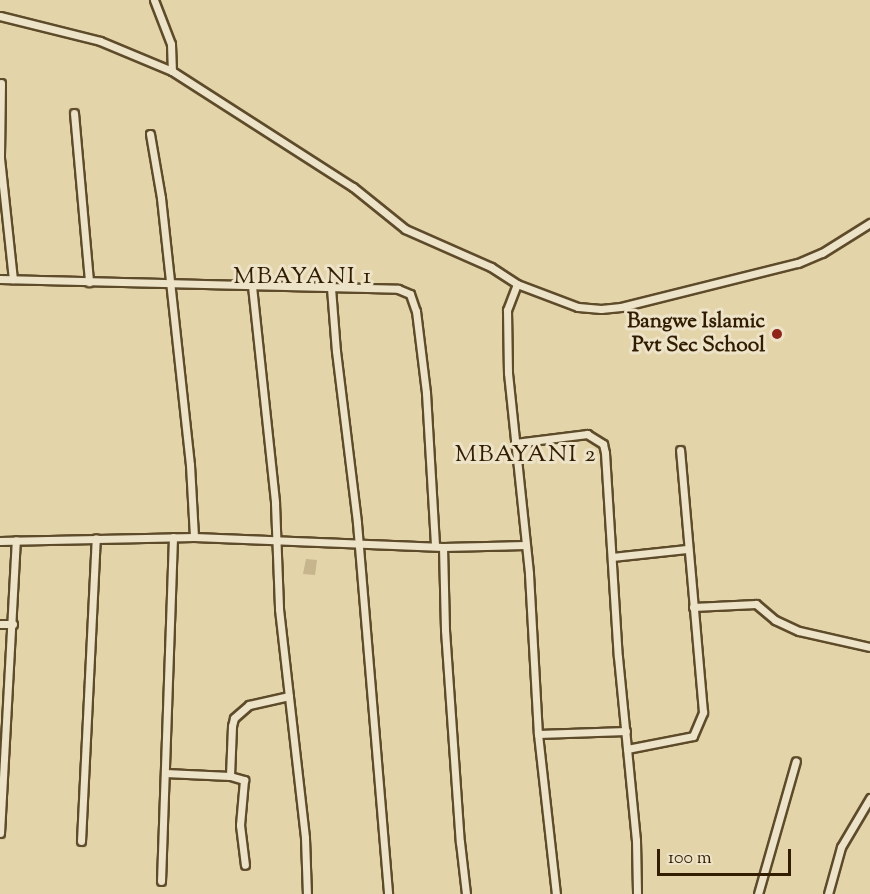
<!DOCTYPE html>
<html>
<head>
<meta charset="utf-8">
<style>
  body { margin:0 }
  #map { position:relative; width:870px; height:894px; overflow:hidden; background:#e4d4aa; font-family:"Sorts Mill Goudy",serif }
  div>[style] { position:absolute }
  .green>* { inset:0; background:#c6b58d }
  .roads { filter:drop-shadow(2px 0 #5e4b2a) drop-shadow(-2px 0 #5e4b2a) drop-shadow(0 2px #5e4b2a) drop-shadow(0 -2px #5e4b2a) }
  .street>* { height:7px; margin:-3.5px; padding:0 3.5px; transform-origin:3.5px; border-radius:3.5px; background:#ede3c8 }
  .dots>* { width:16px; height:16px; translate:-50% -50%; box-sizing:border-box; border:3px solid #ede3c8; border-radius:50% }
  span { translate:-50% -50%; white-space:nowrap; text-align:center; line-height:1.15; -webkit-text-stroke:6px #ede3c8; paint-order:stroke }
  .poi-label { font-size:21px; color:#321d00; font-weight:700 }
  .right { translate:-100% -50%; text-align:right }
  .quarter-label { font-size:24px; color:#321d00; letter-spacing:1.5px }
  .scale { position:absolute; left:657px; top:849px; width:134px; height:27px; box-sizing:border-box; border:3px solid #321d00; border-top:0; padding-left:8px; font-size:18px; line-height:21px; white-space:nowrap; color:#321d00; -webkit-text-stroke:4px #ede3c8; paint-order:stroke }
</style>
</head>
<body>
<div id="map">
  <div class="green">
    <i style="clip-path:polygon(306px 559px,317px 560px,315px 575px,303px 574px)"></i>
  </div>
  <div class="roads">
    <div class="street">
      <i style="left:154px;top:0;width:47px;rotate:68.9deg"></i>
      <i style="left:171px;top:44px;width:27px;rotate:88deg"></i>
      <i style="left:0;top:16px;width:103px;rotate:14deg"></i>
      <i style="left:100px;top:41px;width:78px;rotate:22.6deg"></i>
      <i style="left:172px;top:71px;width:215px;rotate:32.7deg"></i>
      <i style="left:353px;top:187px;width:67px;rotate:38.9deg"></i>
      <i style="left:405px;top:229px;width:94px;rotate:23.8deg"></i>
      <i style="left:491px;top:267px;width:31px;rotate:33deg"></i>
      <i style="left:517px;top:284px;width:65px;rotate:20.7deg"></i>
      <i style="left:578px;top:307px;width:23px;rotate:5deg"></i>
      <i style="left:601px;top:309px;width:20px;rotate:-6deg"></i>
      <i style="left:621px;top:307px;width:182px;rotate:-14deg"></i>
      <i style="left:798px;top:263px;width:26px;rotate:-23deg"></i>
      <i style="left:822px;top:253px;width:57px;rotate:-32deg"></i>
      <i style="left:1px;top:83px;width:75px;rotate:90.8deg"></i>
      <i style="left:0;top:158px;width:122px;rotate:83.9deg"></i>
      <i style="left:74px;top:113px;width:170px;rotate:84.9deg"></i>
      <i style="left:150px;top:134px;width:65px;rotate:80.2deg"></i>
      <i style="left:161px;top:198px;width:269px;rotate:83.8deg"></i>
      <i style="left:190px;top:465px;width:72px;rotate:86.8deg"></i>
      <i style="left:0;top:279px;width:398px;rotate:1.4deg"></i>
      <i style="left:398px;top:289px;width:13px;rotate:23deg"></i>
      <i style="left:410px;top:294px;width:18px;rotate:71deg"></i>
      <i style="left:416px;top:311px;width:83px;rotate:83deg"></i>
      <i style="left:426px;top:393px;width:153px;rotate:86.6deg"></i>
      <i style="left:517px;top:284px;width:28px;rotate:111deg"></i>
      <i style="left:507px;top:310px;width:63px;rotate:89.1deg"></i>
      <i style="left:508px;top:373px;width:202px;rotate:84deg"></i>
      <i style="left:529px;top:574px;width:160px;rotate:86.8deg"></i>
      <i style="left:538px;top:734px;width:161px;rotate:83.6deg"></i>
      <i style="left:252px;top:286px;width:218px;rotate:83.9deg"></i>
      <i style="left:275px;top:503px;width:106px;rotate:87.8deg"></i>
      <i style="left:279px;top:609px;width:230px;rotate:83.5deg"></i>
      <i style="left:305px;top:838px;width:56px;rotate:88deg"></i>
      <i style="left:331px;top:288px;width:63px;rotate:85.5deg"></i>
      <i style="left:336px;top:351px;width:173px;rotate:83deg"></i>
      <i style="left:357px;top:523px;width:372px;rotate:85.2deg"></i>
      <i style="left:515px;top:443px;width:73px;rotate:-7.1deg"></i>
      <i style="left:587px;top:434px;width:19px;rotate:32deg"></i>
      <i style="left:603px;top:444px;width:9px;rotate:77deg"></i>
      <i style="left:605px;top:453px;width:204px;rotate:86.4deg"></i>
      <i style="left:618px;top:657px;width:184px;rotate:84.4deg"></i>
      <i style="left:636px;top:840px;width:54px;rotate:88.9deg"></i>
      <i style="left:0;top:541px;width:194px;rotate:-1.2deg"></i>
      <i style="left:194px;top:537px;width:249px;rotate:2.3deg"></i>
      <i style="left:443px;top:547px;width:82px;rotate:-1.4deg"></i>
      <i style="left:443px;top:547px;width:83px;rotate:88.6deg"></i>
      <i style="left:445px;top:630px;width:213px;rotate:86deg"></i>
      <i style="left:460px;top:842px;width:52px;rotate:83.4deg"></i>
      <i style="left:612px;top:557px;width:75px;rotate:-6.1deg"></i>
      <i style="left:693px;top:607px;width:63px;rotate:-2.7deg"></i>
      <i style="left:756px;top:604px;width:25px;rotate:40deg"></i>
      <i style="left:775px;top:620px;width:26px;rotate:25deg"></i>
      <i style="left:799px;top:631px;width:73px;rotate:12.7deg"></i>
      <i style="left:0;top:624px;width:13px"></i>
      <i style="left:538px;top:734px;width:88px;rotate:-2deg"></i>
      <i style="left:627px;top:749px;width:67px;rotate:-11.1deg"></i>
      <i style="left:693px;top:736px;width:26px;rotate:-67deg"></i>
      <i style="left:703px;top:712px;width:263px;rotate:-95deg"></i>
      <i style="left:165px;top:773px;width:65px;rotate:2.6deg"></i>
      <i style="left:230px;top:776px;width:15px;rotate:16deg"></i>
      <i style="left:244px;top:780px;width:45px;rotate:95.1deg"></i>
      <i style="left:240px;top:825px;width:40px;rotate:82.9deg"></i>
      <i style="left:230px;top:776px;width:50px;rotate:-87.7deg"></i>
      <i style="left:232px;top:726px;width:8px;rotate:-76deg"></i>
      <i style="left:234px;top:718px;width:20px;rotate:-41deg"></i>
      <i style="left:249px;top:705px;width:41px;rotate:-12.7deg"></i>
      <i style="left:0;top:833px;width:293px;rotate:-86.9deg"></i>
      <i style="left:81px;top:841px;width:303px;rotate:-87.2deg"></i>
      <i style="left:161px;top:881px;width:344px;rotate:-88deg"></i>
      <i style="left:758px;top:894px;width:138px;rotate:-74.1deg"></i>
      <i style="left:828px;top:894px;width:49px;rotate:-74.5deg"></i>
      <i style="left:841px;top:847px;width:57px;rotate:-59.4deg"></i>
    </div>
  </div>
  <div class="dots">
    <i style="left:777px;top:334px;background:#8f2418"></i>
  </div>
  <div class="poi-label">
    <span class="right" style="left:765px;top:334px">Bangwe Islamic<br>Pvt Sec School</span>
  </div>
  <div class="quarter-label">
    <span style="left:303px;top:278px">MBAYANI 1</span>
    <span style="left:526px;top:456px">MBAYANI 2</span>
  </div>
  <div class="scale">100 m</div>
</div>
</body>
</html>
